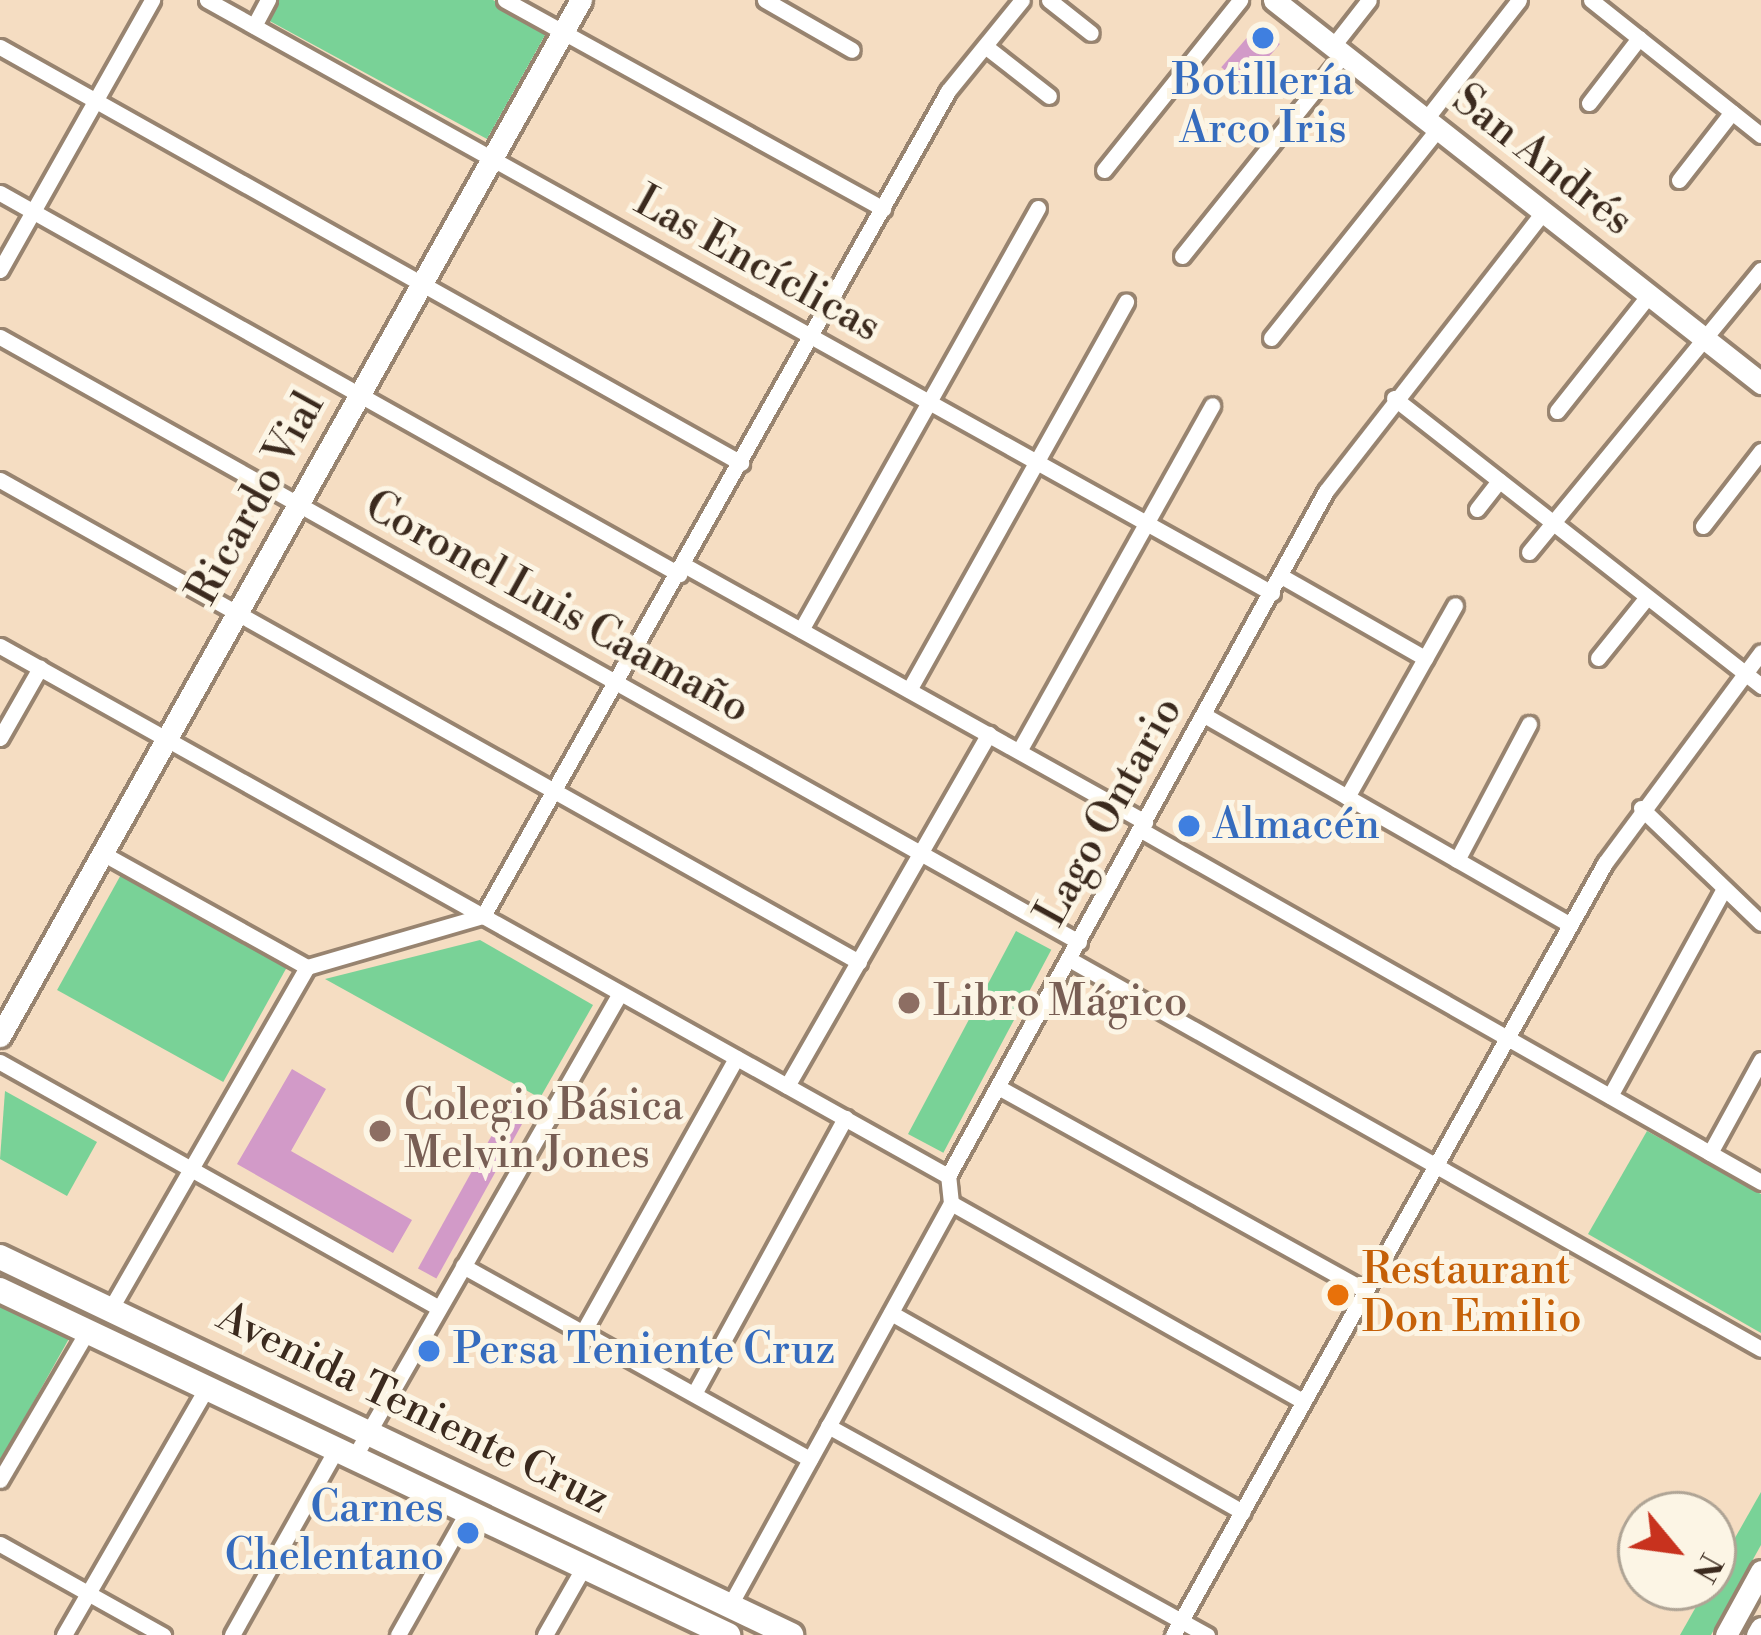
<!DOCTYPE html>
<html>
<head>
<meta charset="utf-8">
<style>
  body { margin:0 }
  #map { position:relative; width:1761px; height:1635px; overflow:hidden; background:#f5ddc2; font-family:"Libre Bodoni",serif }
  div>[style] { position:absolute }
  .green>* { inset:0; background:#79d297; transform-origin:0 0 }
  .building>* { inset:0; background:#d29ac8; transform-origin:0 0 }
  .roads { filter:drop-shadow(3px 0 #988470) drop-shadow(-3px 0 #988470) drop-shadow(0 3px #988470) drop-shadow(0 -3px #988470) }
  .street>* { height:15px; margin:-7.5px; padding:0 7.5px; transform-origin:7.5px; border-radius:7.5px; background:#fff }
  .secondary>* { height:21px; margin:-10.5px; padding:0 10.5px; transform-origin:10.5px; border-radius:10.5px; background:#fff }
  .primary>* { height:24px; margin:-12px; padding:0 12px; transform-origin:12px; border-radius:12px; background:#fff }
  .dots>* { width:33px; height:33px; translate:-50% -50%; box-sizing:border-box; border:6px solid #fcf5e5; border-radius:50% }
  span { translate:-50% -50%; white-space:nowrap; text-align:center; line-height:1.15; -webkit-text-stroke:10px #fcf5e5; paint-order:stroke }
  .shop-label { font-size:42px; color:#366cbe }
  .left { translate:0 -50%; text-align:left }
  .right { translate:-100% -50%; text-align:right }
  .street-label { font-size:42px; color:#3b2a1e }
  .education-label { font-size:42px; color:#785e54 }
  .food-label { font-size:42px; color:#c56008 }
  .north { position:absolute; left:1617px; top:1491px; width:120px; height:120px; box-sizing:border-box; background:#fcf5e5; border:3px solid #afa495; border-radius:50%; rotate:119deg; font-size:33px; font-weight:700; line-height:48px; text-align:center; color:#3b2a1e }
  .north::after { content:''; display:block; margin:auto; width:42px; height:54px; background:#c8321e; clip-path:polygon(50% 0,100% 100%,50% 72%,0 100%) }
</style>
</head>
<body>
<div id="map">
  <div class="green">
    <i style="clip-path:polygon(277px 0,493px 0,548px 30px,487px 139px,266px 19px)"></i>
    <i style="left:123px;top:871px;width:190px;height:136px;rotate:29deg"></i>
    <i style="left:1016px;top:931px;width:40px;height:230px;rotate:28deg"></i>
    <i style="clip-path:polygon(480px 940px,593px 1005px,540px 1098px,325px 979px)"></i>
    <i style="clip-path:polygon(5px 1091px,97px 1142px,67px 1196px,0 1159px)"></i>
    <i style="clip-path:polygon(1647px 1131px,1761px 1194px,1761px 1333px,1588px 1234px)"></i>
    <i style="clip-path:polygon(0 1301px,71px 1335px,0 1462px)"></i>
    <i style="clip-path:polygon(1761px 1492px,1761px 1545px,1711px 1635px,1680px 1635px)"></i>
  </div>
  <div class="building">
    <i style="left:1258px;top:25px;width:29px;height:56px;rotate:41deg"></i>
    <i style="clip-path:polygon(292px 1069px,326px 1089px,291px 1151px,412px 1220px,393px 1253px,237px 1164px)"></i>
    <i style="left:513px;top:1097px;width:21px;height:196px;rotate:29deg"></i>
  </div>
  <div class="roads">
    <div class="street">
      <i style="left:207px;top:0;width:1219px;rotate:29.11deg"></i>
      <i style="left:505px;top:0;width:432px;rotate:28.9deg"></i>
      <i style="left:765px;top:0;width:100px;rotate:29.9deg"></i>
      <i style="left:1049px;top:0;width:53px;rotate:38.2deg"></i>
      <i style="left:1591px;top:0;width:217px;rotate:38.5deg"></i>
      <i style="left:254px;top:26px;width:30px;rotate:-62deg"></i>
      <i style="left:985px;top:46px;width:81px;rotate:38deg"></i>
      <i style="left:1333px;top:46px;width:58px;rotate:-52deg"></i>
      <i style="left:0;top:47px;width:850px;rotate:29.31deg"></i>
      <i style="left:1589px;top:103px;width:82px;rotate:-52.4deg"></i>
      <i style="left:1426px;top:119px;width:151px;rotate:-52deg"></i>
      <i style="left:1104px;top:170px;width:218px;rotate:-51.3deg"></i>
      <i style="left:1679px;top:180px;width:86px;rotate:-52.1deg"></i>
      <i style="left:0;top:193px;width:779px;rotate:29.3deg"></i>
      <i style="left:1182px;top:256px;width:259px;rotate:-51.3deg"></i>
      <i style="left:0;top:270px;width:310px;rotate:-60.6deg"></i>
      <i style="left:0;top:337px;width:1237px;rotate:29.28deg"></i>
      <i style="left:1271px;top:338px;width:268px;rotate:-51.4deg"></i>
      <i style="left:1394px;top:398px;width:467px;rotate:38.1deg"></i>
      <i style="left:1557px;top:411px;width:148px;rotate:-51.6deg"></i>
      <i style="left:0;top:480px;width:985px;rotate:29.3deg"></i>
      <i style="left:1477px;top:509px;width:36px;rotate:-52deg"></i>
      <i style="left:1703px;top:526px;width:95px;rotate:-52.3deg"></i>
      <i style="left:1529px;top:552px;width:365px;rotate:-50.6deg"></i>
      <i style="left:684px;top:565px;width:528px;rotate:29.14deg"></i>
      <i style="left:1281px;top:576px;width:166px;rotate:29.7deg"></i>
      <i style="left:801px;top:630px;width:484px;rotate:-60.7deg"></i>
      <i style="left:0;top:646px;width:1086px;rotate:29.21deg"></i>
      <i style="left:1598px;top:658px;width:78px;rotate:-51.2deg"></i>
      <i style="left:909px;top:690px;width:445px;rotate:-60.8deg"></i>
      <i style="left:1204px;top:715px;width:422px;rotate:29.8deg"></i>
      <i style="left:0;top:738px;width:81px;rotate:-60.3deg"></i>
      <i style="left:1019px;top:751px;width:396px;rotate:-60.8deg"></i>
      <i style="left:1347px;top:797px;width:220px;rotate:-60.6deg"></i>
      <i style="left:1641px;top:808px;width:166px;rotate:43.8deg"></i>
      <i style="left:1141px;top:830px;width:713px;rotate:29.59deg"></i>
      <i style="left:102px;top:853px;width:235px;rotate:29.1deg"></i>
      <i style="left:1457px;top:860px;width:154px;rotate:-62.1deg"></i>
      <i style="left:1069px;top:959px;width:794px;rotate:29.4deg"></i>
      <i style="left:0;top:1062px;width:503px;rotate:29.26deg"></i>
      <i style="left:787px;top:1086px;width:406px;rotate:-60.2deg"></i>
      <i style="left:998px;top:1087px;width:419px;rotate:29deg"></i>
      <i style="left:1610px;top:1096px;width:236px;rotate:-61.2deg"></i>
      <i style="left:1710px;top:1153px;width:106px;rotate:-61.3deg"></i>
      <i style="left:951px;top:1203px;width:404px;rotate:29.4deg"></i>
      <i style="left:463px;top:1266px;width:397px;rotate:29.1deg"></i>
      <i style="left:111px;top:1308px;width:393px;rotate:-60.1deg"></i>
      <i style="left:307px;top:967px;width:183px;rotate:-16.2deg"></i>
      <i style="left:483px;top:916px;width:947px;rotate:-60.59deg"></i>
      <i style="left:948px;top:91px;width:117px;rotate:-50.9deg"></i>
      <i style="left:891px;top:1313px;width:404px;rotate:29.5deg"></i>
      <i style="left:583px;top:1332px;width:314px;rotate:-60.8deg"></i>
      <i style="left:694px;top:1394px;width:315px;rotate:-61.3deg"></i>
      <i style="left:828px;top:1426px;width:433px;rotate:28.9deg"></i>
      <i style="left:356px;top:1454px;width:531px;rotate:-60.2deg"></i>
      <i style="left:0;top:1480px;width:174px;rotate:-59.6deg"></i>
      <i style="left:0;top:1544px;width:187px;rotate:29.2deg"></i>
      <i style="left:730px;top:1605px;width:459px;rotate:-61.2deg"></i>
      <i style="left:951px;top:1203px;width:27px;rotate:-96deg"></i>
      <i style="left:948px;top:1176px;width:782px;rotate:-61.11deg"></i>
      <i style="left:1326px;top:491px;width:353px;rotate:-52.1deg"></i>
      <i style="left:64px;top:1635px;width:288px;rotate:-60deg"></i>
      <i style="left:232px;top:1635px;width:217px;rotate:-60.7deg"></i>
      <i style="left:398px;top:1635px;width:145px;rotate:-60.6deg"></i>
      <i style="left:545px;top:1635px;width:81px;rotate:-60.3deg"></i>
      <i style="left:1173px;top:1635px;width:885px;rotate:-60.77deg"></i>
      <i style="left:1605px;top:863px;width:262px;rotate:-53.5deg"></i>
    </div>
    <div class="secondary">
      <i style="left:1274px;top:0;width:620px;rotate:38.18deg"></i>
      <i style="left:0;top:1036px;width:1188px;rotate:-60.72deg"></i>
      <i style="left:1726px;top:1635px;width:73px;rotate:-61.3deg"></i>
      <i style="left:1757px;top:1635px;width:8px;rotate:-60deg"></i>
    </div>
    <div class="primary">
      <i style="left:0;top:1257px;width:877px;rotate:25.54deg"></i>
      <i style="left:0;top:1290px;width:806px;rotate:25.36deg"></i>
    </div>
  </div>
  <div class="dots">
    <i style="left:1263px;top:38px;background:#3f7fe0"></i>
    <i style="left:1189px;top:826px;background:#3f7fe0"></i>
    <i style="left:909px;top:1003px;background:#8d6e63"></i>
    <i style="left:380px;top:1131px;background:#8d6e63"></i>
    <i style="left:1338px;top:1295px;background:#e8710a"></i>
    <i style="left:429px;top:1351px;background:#3f7fe0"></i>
    <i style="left:468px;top:1533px;background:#3f7fe0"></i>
  </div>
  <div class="shop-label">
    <span style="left:1263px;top:106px">Botillería<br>Arco Iris</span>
    <span class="left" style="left:1213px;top:826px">Almacén</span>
    <span class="left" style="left:453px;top:1351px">Persa Teniente Cruz</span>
    <span class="right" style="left:444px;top:1533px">Carnes<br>Chelentano</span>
  </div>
  <div class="street-label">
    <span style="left:1542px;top:161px;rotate:38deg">San Andrés</span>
    <span style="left:757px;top:265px;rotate:29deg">Las Encíclicas</span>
    <span style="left:257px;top:499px;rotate:-61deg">Ricardo Vial</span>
    <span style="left:557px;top:608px;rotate:29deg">Coronel Luis Caamaño</span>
    <span style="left:1110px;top:812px;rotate:-61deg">Lago Ontario</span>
    <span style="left:413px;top:1409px;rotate:26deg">Avenida Teniente Cruz</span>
  </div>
  <div class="education-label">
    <span class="left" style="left:933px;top:1003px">Libro Mágico</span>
    <span class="left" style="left:404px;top:1131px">Colegio Básica<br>Melvin Jones</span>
  </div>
  <div class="food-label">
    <span class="left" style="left:1362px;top:1295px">Restaurant<br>Don Emilio</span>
  </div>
  <div class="north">N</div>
</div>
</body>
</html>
